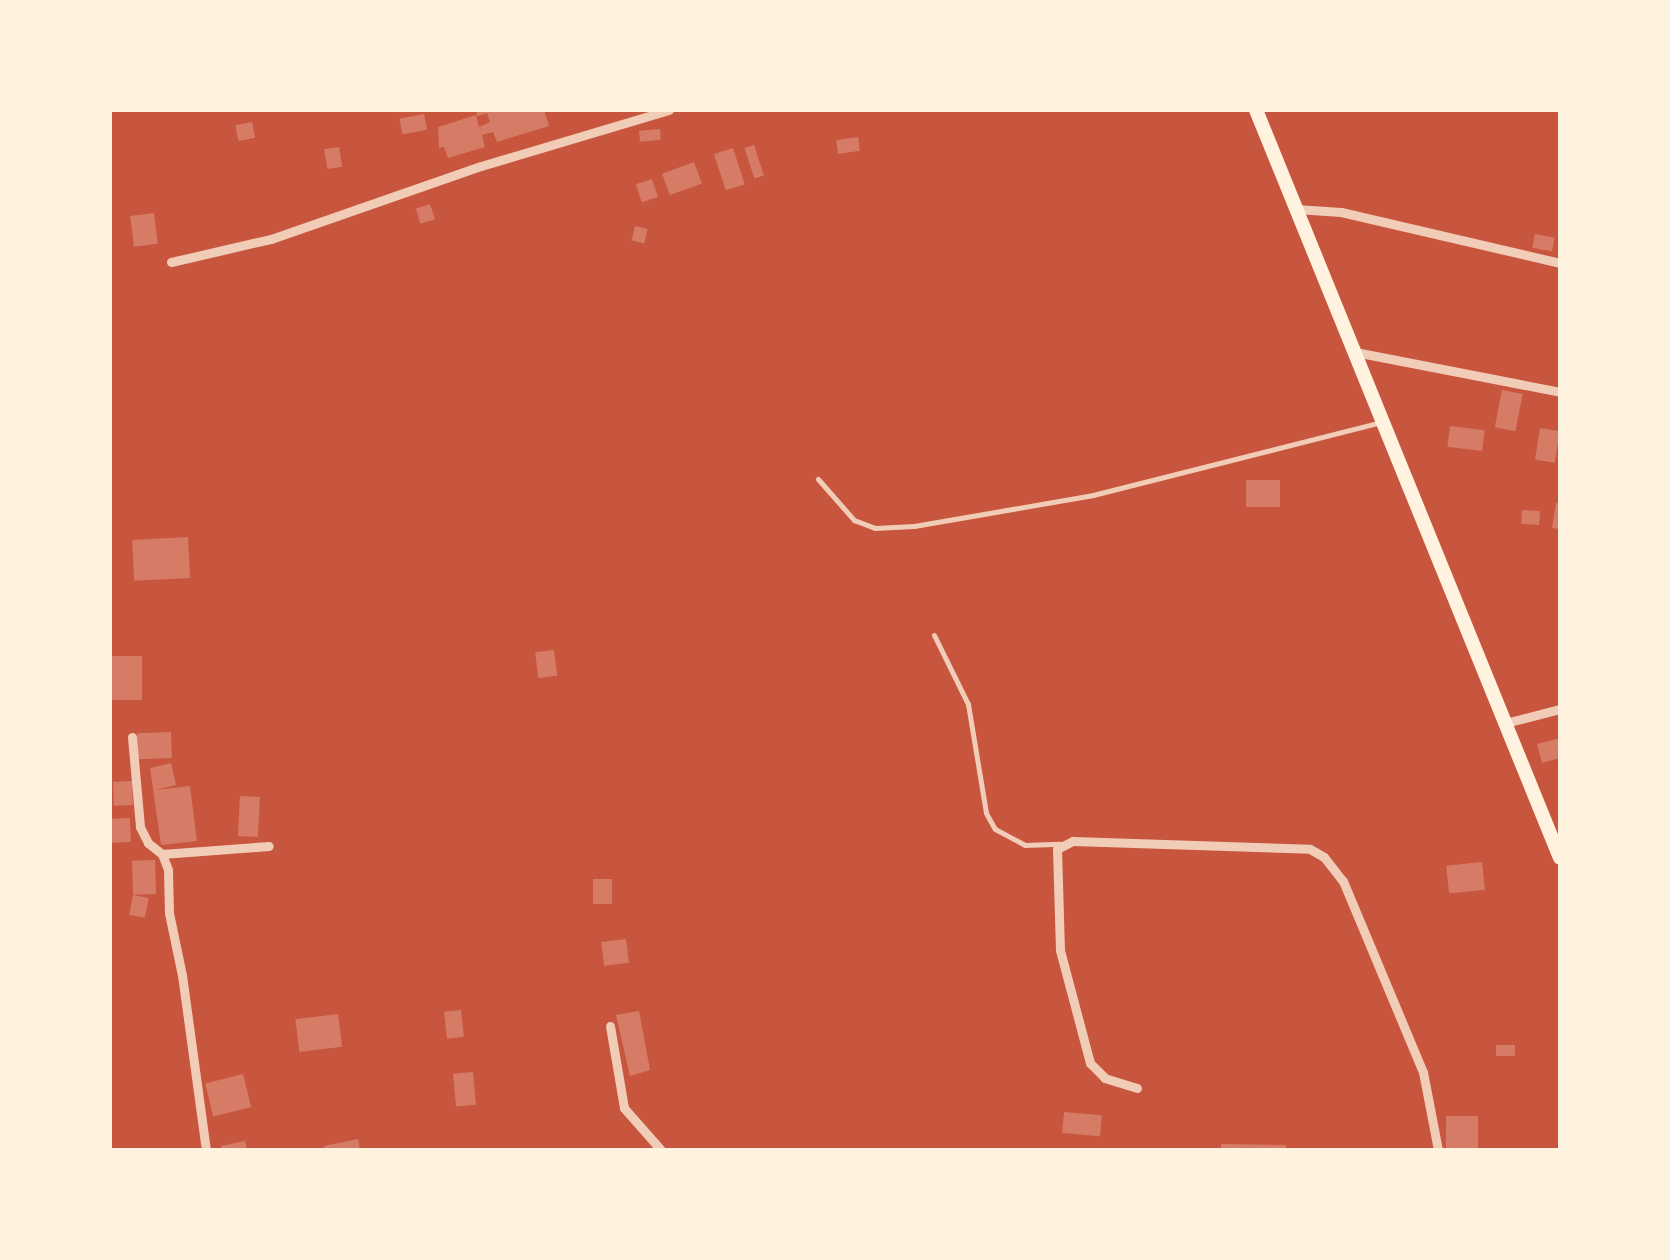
<!DOCTYPE html>
<html>
<head>
<meta charset="utf-8">
<style>
  body { margin:0 }
  #map { position:relative; width:1670px; height:1260px; overflow:hidden; background:#c8553d; font-family:Figtree,sans-serif }
  div>[style] { position:absolute }
  .building>* { inset:0; background:#d67c66; transform-origin:0 0 }
  .service>* { height:5px; margin:-2.5px; padding:0 2.5px; transform-origin:2.5px; border-radius:2.5px; background:#f1ccb7 }
  .minor>* { height:9px; margin:-4.5px; padding:0 4.5px; transform-origin:4.5px; border-radius:4.5px; background:#f1ccb7 }
  .primary>* { height:14px; margin:-7px; padding:0 7px; transform-origin:7px; border-radius:7px; background:#fff3e0 }
  span { translate:-50% -50%; white-space:nowrap; text-align:center; line-height:1.15; -webkit-text-stroke:8px #fff3e0; paint-order:stroke }
  .frame { position:absolute; inset:0; border:112px solid #fff3e0; pointer-events:none }
</style>
</head>
<body>
<div id="map">
  <div class="building">
    <i style="clip-path:polygon(476px 110px,544px 110px,549px 126px,497px 142px,493px 132px,482px 135px,485px 147px,448px 158px,444px 147px,439px 148px,438px 127px,476px 115px,479px 127px,490px 122px,487px 113px,477px 116px)"></i>
    <i style="left:424px;top:114px;width:16px;height:25px;rotate:79deg"></i>
    <i style="left:252px;top:122px;width:16px;height:17px;rotate:79deg"></i>
    <i style="left:660px;top:129px;width:11px;height:21px;rotate:85deg"></i>
    <i style="left:858px;top:137px;width:14px;height:22px;rotate:82deg"></i>
    <i style="left:754px;top:145px;width:32px;height:10px;rotate:72deg"></i>
    <i style="left:339px;top:147px;width:20px;height:15px;rotate:81deg"></i>
    <i style="left:733px;top:148px;width:38px;height:20px;rotate:72deg"></i>
    <i style="left:694px;top:162px;width:23px;height:34px;rotate:70deg"></i>
    <i style="left:652px;top:179px;width:19px;height:17px;rotate:72deg"></i>
    <i style="left:430px;top:204px;width:16px;height:15px;rotate:72deg"></i>
    <i style="left:154px;top:213px;width:31px;height:24px;rotate:83deg"></i>
    <i style="left:635px;top:226px;width:13px;height:15px;rotate:13deg"></i>
    <i style="left:1535px;top:234px;width:20px;height:14px;rotate:11deg"></i>
    <i style="left:1502px;top:390px;width:21px;height:38px;rotate:11deg"></i>
    <i style="left:1450px;top:426px;width:35px;height:21px;rotate:7deg"></i>
    <i style="left:1540px;top:428px;width:20px;height:32px;rotate:9deg"></i>
    <i style="left:1246px;top:480px;width:34px;height:27px"></i>
    <i style="clip-path:polygon(1556px 503px,1560px 503px,1560px 529px,1552px 528px)"></i>
    <i style="left:1522px;top:510px;width:18px;height:14px;rotate:3deg"></i>
    <i style="left:188px;top:537px;width:41px;height:56px;rotate:87deg"></i>
    <i style="left:554px;top:650px;width:26px;height:19px;rotate:83deg"></i>
    <i style="left:110px;top:656px;width:32px;height:44px"></i>
    <i style="left:171px;top:732px;width:26px;height:34px;rotate:88deg"></i>
    <i style="clip-path:polygon(1560px 738px,1560px 758px,1542px 763px,1537px 744px)"></i>
    <i style="clip-path:polygon(171px 763px,176px 785px,155px 790px,190px 786px,197px 841px,161px 845px,150px 768px)"></i>
    <i style="left:132px;top:781px;width:24px;height:19px;rotate:88deg"></i>
    <i style="left:240px;top:796px;width:20px;height:40px;rotate:3deg"></i>
    <i style="left:130px;top:818px;width:24px;height:20px;rotate:88deg"></i>
    <i style="left:155px;top:860px;width:34px;height:23px;rotate:88deg"></i>
    <i style="left:1482px;top:862px;width:28px;height:36px;rotate:84deg"></i>
    <i style="left:593px;top:879px;width:19px;height:25px"></i>
    <i style="left:133px;top:895px;width:16px;height:20px;rotate:11deg"></i>
    <i style="left:626px;top:939px;width:24px;height:25px;rotate:83deg"></i>
    <i style="left:461px;top:1010px;width:27px;height:17px;rotate:84deg"></i>
    <i style="clip-path:polygon(639px 1011px,650px 1070px,630px 1076px,616px 1015px)"></i>
    <i style="left:338px;top:1014px;width:33px;height:43px;rotate:83deg"></i>
    <i style="left:1515px;top:1045px;width:11px;height:19px;rotate:90deg"></i>
    <i style="left:473px;top:1072px;width:33px;height:20px;rotate:85deg"></i>
    <i style="left:243px;top:1074px;width:34px;height:39px;rotate:76deg"></i>
    <i style="left:1064px;top:1112px;width:38px;height:21px;rotate:5deg"></i>
    <i style="left:1446px;top:1116px;width:32px;height:34px"></i>
    <i style="clip-path:polygon(358px 1139px,360px 1150px,325px 1150px,324px 1146px)"></i>
    <i style="clip-path:polygon(245px 1141px,247px 1150px,222px 1150px,221px 1146px)"></i>
    <i style="clip-path:polygon(1221px 1144px,1286px 1145px,1286px 1150px,1221px 1150px)"></i>
  </div>
  <div class="service">
    <i style="left:818px;top:479px;width:55px;rotate:48.7deg"></i>
    <i style="left:854px;top:520px;width:22px;rotate:21deg"></i>
    <i style="left:875px;top:528px;width:39px;rotate:-3deg"></i>
    <i style="left:914px;top:526px;width:182px;rotate:-9.8deg"></i>
    <i style="left:1093px;top:495px;width:294px;rotate:-14.2deg"></i>
    <i style="left:934px;top:635px;width:77px;rotate:63.8deg"></i>
    <i style="left:968px;top:704px;width:110px;rotate:80.6deg"></i>
    <i style="left:986px;top:813px;width:18px;rotate:61deg"></i>
    <i style="left:995px;top:829px;width:34px;rotate:28deg"></i>
    <i style="left:1025px;top:845px;width:35px;rotate:-2deg"></i>
  </div>
  <div class="minor">
    <i style="left:1296px;top:209px;width:45px;rotate:3.8deg"></i>
    <i style="left:1341px;top:212px;width:225px;rotate:13.1deg"></i>
    <i style="left:171px;top:262px;width:103px;rotate:-13deg"></i>
    <i style="left:271px;top:239px;width:222px;rotate:-19.2deg"></i>
    <i style="left:481px;top:166px;width:196px;rotate:-16.6deg"></i>
    <i style="left:1355px;top:352px;width:209px;rotate:11deg"></i>
    <i style="left:1505px;top:723px;width:57px;rotate:-14.3deg"></i>
    <i style="left:132px;top:737px;width:90px;rotate:84.9deg"></i>
    <i style="left:140px;top:827px;width:18px;rotate:63deg"></i>
    <i style="left:148px;top:843px;width:18px;rotate:38deg"></i>
    <i style="left:162px;top:854px;width:17px;rotate:69deg"></i>
    <i style="left:168px;top:870px;width:43px;rotate:88.7deg"></i>
    <i style="left:169px;top:913px;width:63px;rotate:78.2deg"></i>
    <i style="left:182px;top:975px;width:177px;rotate:82.2deg"></i>
    <i style="left:162px;top:854px;width:107px;rotate:-4.3deg"></i>
    <i style="left:610px;top:1026px;width:83px;rotate:80.3deg"></i>
    <i style="left:624px;top:1108px;width:56px;rotate:48.6deg"></i>
    <i style="left:1137px;top:1088px;width:34px;rotate:-163deg"></i>
    <i style="left:1105px;top:1078px;width:21px;rotate:-135deg"></i>
    <i style="left:1090px;top:1063px;width:117px;rotate:-104.9deg"></i>
    <i style="left:1060px;top:950px;width:101px;rotate:-91.7deg"></i>
    <i style="left:1057px;top:849px;width:18px;rotate:-27deg"></i>
    <i style="left:1073px;top:841px;width:237px;rotate:1.9deg"></i>
    <i style="left:1310px;top:849px;width:16px;rotate:30deg"></i>
    <i style="left:1324px;top:857px;width:31px;rotate:52deg"></i>
    <i style="left:1343px;top:881px;width:207px;rotate:67.3deg"></i>
    <i style="left:1423px;top:1072px;width:79px;rotate:79.1deg"></i>
  </div>
  <div class="primary">
    <i style="left:1256px;top:110px;width:807px;rotate:67.88deg"></i>
  </div>
  <div class="frame"></div>
</div>
</body>
</html>
